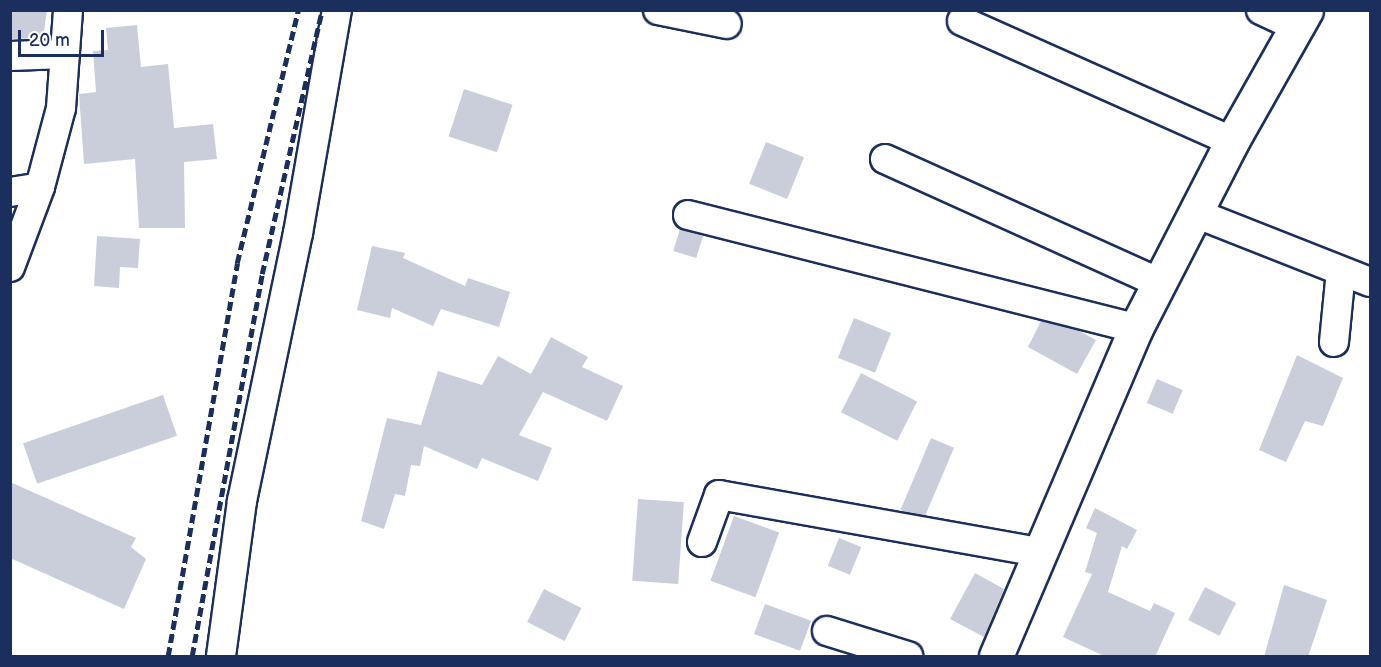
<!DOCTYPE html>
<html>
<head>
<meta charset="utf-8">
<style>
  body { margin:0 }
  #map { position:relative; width:1381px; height:667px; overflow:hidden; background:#fff; font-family:"Balsamiq Sans",sans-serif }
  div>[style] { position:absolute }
  .building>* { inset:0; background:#caceda; transform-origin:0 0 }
  .roads { filter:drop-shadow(2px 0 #1b2f5e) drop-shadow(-2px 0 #1b2f5e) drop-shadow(0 2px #1b2f5e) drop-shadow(0 -2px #1b2f5e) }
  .minor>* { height:28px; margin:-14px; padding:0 14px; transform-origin:14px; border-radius:14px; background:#fff }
  .major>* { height:33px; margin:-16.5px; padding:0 16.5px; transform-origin:16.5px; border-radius:16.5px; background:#fff }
  .rail>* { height:4.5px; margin-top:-2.25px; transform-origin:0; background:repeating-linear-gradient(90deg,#1b2f5e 0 9px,transparent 0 13.5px) }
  span { translate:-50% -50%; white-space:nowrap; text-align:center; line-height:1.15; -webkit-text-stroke:6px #fff; paint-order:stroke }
  .frame { position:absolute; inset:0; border:12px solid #1b2f5e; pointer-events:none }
  .scale { position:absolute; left:18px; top:30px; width:86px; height:27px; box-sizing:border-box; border:3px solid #1b2f5e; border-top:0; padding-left:8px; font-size:18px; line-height:21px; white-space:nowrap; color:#1b2f5e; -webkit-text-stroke:4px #fff; paint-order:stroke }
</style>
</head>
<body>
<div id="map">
  <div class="building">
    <i style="clip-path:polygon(10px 10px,47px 10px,43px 38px,10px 39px)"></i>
    <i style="clip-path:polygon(137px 25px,141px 67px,168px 64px,174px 128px,213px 124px,217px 159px,184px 162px,185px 228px,139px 228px,135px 159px,84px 164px,79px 94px,96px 92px,93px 51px,108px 50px,106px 28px)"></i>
    <i style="left:464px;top:89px;width:51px;height:50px;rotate:18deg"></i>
    <i style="left:766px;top:142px;width:41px;height:45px;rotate:22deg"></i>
    <i style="left:680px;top:229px;width:24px;height:23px;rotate:17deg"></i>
    <i style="clip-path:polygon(97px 236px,140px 239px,138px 268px,120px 267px,119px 288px,94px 286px)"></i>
    <i style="clip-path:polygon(372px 246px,405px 253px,403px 258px,465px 286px,468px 278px,510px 292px,499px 327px,441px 309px,433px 326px,392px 308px,390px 318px,357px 310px)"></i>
    <i style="left:854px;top:318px;width:40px;height:43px;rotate:22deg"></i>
    <i style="clip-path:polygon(1041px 321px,1079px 331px,1096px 340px,1077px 374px,1028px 347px)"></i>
    <i style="clip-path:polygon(551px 337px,588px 357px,582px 367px,623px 386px,607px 421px,543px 392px,519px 435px,552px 448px,538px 481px,482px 458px,477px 469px,424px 446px,420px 466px,411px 465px,405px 496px,395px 494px,384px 529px,361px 521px,387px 418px,421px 425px,438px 371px,482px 385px,498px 356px,531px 374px)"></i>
    <i style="clip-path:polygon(1297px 355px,1343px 378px,1323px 426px,1305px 421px,1286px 462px,1259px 450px)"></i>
    <i style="left:861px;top:373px;width:63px;height:44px;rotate:27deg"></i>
    <i style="left:1157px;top:379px;width:28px;height:26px;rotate:23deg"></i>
    <i style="left:163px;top:395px;width:43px;height:148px;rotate:71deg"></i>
    <i style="left:931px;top:438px;width:25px;height:78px;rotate:23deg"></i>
    <i style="clip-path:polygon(10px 482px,136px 538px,131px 547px,146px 559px,124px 609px,10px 558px)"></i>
    <i style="left:638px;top:499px;width:46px;height:82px;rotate:4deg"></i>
    <i style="clip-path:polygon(1095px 508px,1137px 530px,1127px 549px,1122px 546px,1108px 592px,1150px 611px,1154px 603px,1175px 613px,1155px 657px,1106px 657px,1063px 637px,1092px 574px,1085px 572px,1097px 533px,1086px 528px)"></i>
    <i style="left:734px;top:516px;width:48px;height:69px;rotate:20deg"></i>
    <i style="left:839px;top:538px;width:24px;height:30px;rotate:22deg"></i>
    <i style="clip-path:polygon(975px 573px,1004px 589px,984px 637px,950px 619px)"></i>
    <i style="clip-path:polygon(1284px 585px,1327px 600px,1308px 657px,1264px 657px)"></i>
    <i style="left:1205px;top:587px;width:35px;height:37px;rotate:27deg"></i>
    <i style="left:544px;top:589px;width:42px;height:37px;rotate:27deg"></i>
    <i style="left:765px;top:604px;width:49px;height:32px;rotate:20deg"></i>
  </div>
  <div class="roads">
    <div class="minor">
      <i style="left:658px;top:10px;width:70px;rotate:11.5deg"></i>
      <i style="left:1261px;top:10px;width:38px;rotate:25deg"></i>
      <i style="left:962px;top:21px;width:295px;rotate:24deg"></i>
      <i style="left:10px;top:56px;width:55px;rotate:-2.1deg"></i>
      <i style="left:885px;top:159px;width:301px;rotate:24.3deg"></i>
      <i style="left:10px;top:192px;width:30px;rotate:-9deg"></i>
      <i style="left:1195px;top:213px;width:188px;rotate:21.5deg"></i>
      <i style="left:688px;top:215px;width:462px;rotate:14.2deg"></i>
      <i style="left:10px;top:267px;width:85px;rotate:-69.4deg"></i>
      <i style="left:40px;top:187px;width:82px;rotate:-75.1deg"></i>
      <i style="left:61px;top:108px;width:98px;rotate:-85.9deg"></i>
      <i style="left:1334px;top:342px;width:71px;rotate:-84.4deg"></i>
      <i style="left:702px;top:542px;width:50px;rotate:-70.1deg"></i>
      <i style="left:719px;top:495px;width:326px;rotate:10.1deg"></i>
      <i style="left:827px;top:631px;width:85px;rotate:17.2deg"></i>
      <i style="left:221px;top:656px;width:156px;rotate:-82.3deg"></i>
      <i style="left:242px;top:501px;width:274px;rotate:-78.2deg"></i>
      <i style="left:298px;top:233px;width:226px;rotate:-80.1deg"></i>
    </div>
    <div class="major">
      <i style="left:996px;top:656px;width:357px;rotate:-66.9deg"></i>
      <i style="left:1136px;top:328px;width:210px;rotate:-62.8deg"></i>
      <i style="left:1232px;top:141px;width:150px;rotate:-60.5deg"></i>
    </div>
  </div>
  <div class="rail">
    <i style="left:168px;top:656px;width:399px;rotate:-80deg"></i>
    <i style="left:237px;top:263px;width:260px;rotate:-76.4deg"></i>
    <i style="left:192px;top:656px;width:388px;rotate:-79.6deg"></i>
    <i style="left:262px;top:274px;width:271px;rotate:-77.2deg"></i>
  </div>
  <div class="frame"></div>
  <div class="scale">20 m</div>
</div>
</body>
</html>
